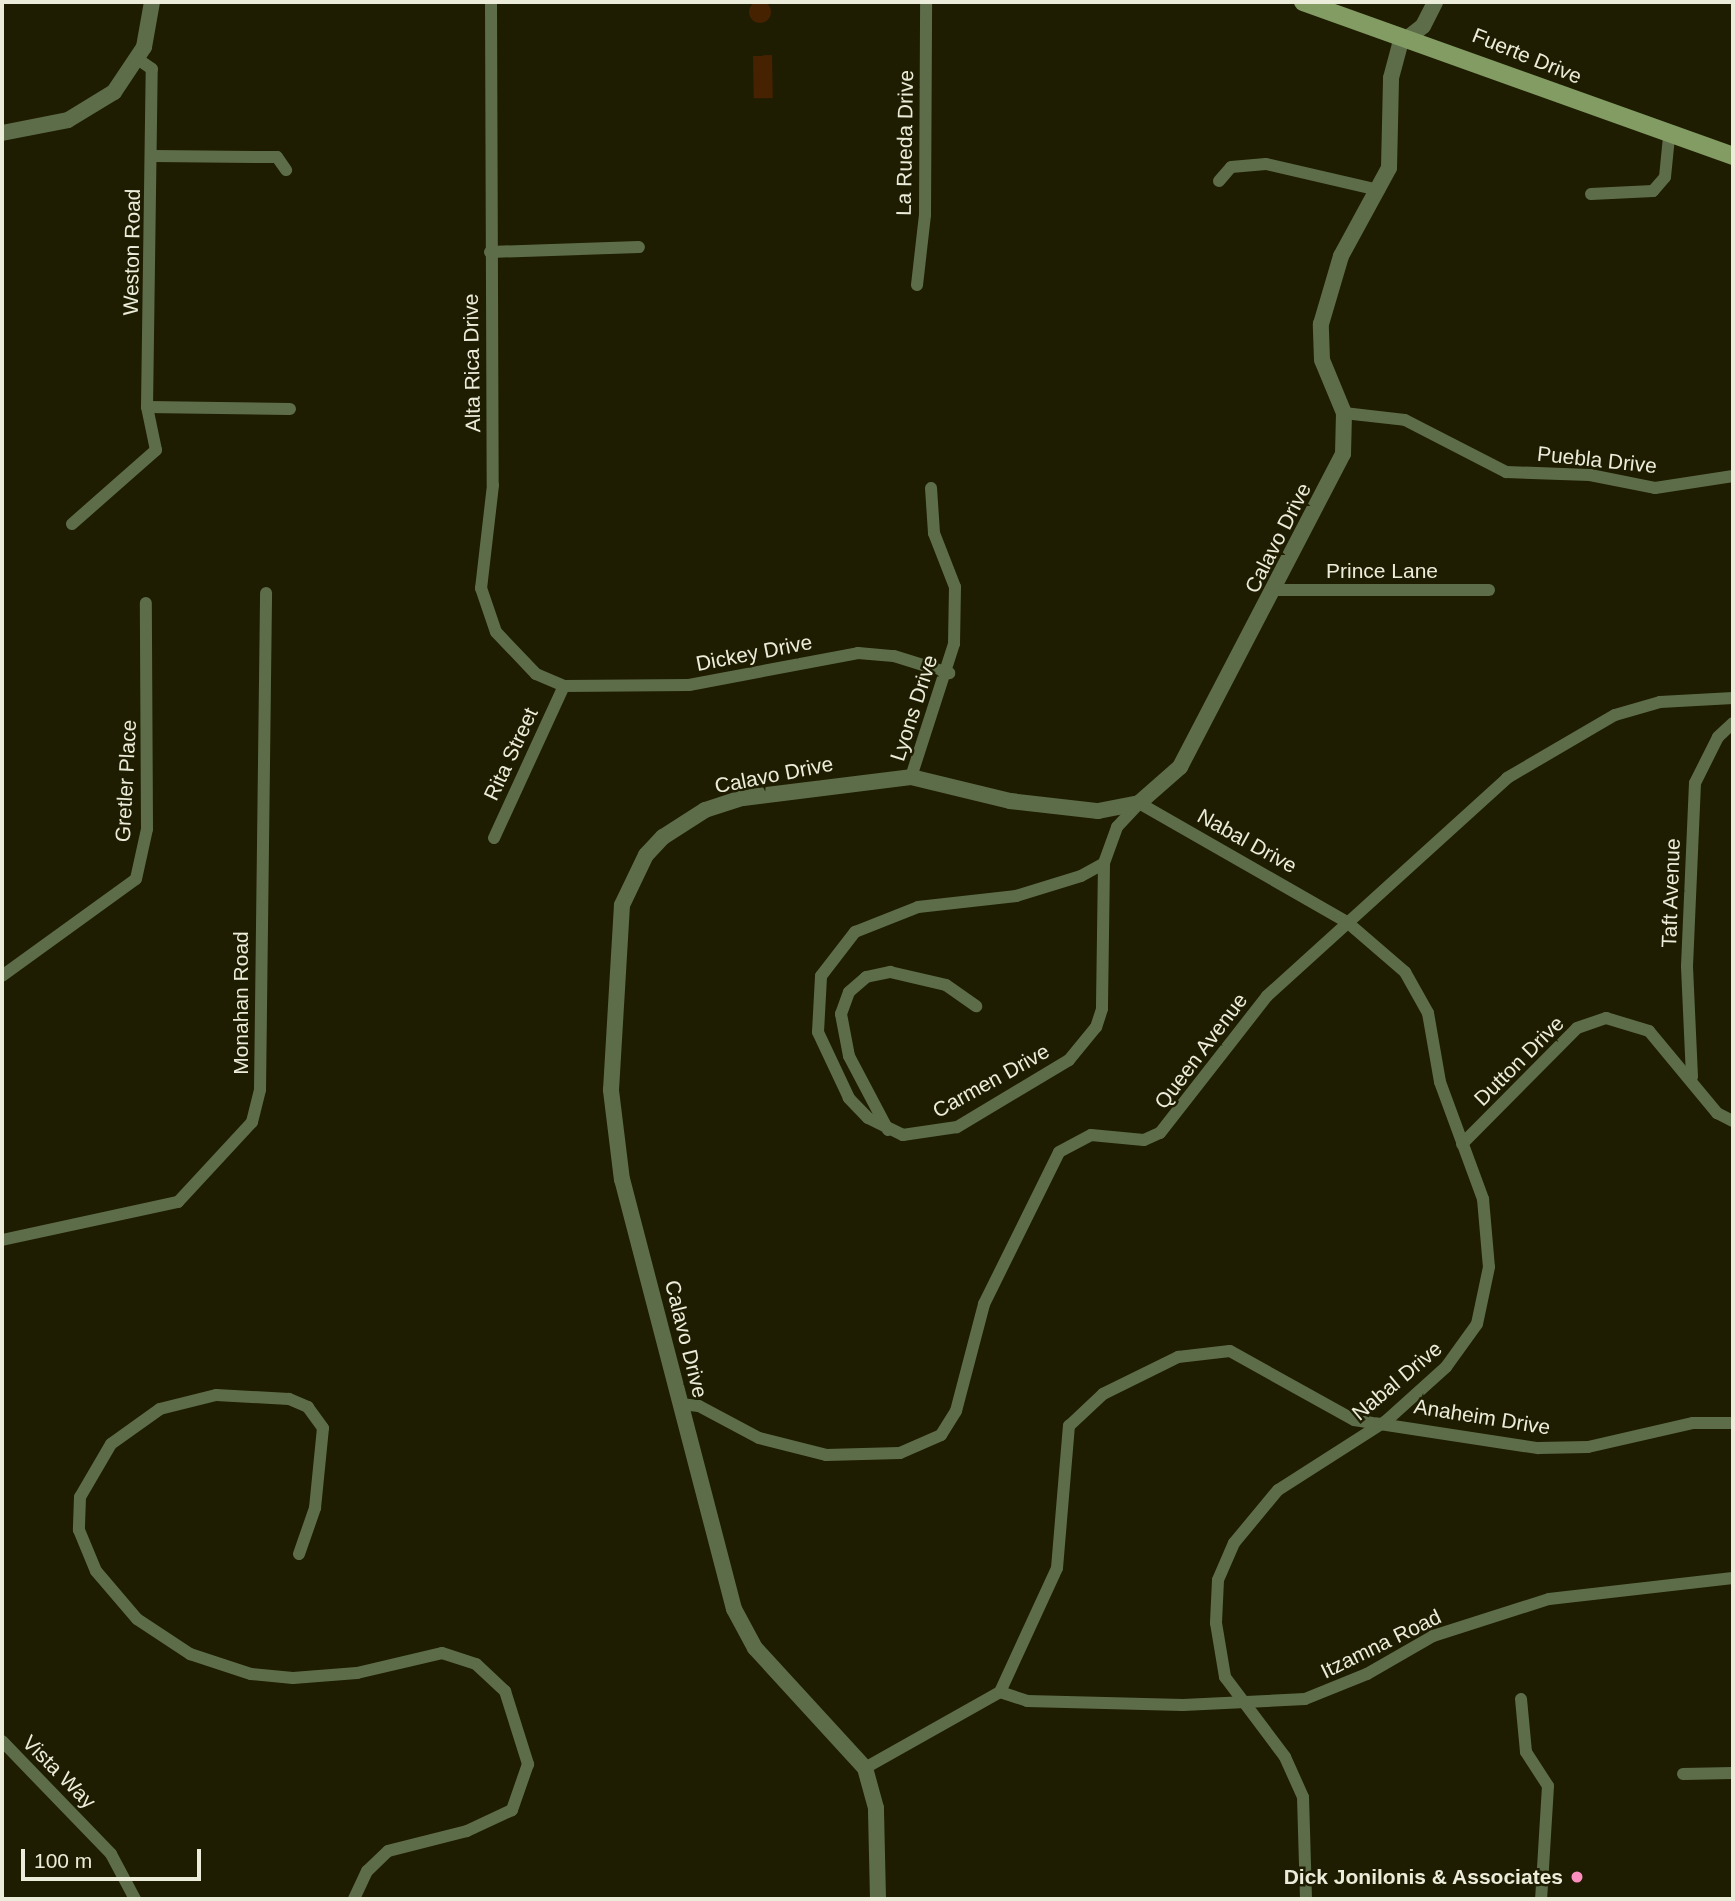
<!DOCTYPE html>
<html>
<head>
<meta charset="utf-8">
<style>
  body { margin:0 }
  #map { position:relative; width:1735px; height:1901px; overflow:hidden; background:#1f1d01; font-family:Helvetica,sans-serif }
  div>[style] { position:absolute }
  .green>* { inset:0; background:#462200; transform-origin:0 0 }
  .round { border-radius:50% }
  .minor>* { height:12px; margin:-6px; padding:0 6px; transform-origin:6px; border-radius:6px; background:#5d6d4a }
  .tertiary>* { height:16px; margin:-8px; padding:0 8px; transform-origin:8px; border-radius:8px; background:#5d6d4a }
  .secondary>* { height:18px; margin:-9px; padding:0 9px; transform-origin:9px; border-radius:9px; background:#829c63 }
  .dots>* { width:19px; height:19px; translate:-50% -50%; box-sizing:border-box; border:4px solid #1f1d01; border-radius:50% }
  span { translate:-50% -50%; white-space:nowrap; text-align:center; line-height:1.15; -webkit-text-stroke:5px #1f1d01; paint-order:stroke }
  .street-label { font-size:21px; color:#ececda }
  .poi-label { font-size:21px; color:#ececda; font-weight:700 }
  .right { translate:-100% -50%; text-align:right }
  .frame { position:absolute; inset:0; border:4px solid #ececda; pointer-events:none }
  .scale { position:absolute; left:21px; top:1849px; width:180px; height:32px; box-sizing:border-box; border:4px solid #ececda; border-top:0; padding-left:9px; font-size:21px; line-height:24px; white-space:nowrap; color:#ececda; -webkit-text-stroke:5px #1f1d01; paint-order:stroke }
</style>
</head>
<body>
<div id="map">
  <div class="green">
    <i class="round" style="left:749px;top:1px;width:22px;height:22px"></i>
    <i style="left:772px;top:55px;width:43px;height:19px;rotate:89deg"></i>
  </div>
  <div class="minor">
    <i style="left:491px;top:2px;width:483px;rotate:89.8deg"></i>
    <i style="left:493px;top:485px;width:104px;rotate:96.6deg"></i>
    <i style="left:481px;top:588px;width:46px;rotate:71.2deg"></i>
    <i style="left:496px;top:632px;width:58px;rotate:46.4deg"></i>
    <i style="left:536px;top:674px;width:30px;rotate:23deg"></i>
    <i style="left:564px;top:686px;width:125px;rotate:-0.5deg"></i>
    <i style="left:689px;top:685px;width:172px;rotate:-10.7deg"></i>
    <i style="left:858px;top:653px;width:36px;rotate:5deg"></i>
    <i style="left:894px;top:656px;width:58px;rotate:17.2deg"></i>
    <i style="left:153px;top:156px;width:124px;rotate:0.5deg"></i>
    <i style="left:277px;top:157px;width:16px;rotate:55deg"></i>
    <i style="left:1219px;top:181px;width:18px;rotate:-49deg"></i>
    <i style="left:1231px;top:167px;width:35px;rotate:-5deg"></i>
    <i style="left:1266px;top:164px;width:116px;rotate:13deg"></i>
    <i style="left:1591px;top:194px;width:62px;rotate:-2.8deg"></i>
    <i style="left:1653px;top:191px;width:18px;rotate:-49deg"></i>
    <i style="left:1665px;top:177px;width:40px;rotate:-84.3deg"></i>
    <i style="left:490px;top:252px;width:149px;rotate:-1.9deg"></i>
    <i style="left:917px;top:285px;width:70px;rotate:-83.5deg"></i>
    <i style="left:925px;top:215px;width:213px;rotate:-89.7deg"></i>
    <i style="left:147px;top:407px;width:143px;rotate:0.8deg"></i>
    <i style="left:1344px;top:413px;width:61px;rotate:6.5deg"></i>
    <i style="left:1405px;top:420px;width:114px;rotate:27.2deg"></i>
    <i style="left:1506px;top:472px;width:84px;rotate:2deg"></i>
    <i style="left:1590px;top:475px;width:66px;rotate:11.3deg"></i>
    <i style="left:1655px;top:488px;width:79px;rotate:-8.7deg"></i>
    <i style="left:72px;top:524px;width:112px;rotate:-41.4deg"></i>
    <i style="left:156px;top:450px;width:44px;rotate:-101.8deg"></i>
    <i style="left:147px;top:407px;width:338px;rotate:-89.2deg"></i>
    <i style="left:152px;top:69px;width:16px;rotate:-145deg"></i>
    <i style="left:1276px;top:590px;width:213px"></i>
    <i style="left:911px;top:777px;width:140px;rotate:-72.1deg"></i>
    <i style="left:954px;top:644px;width:57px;rotate:-89deg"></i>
    <i style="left:955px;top:587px;width:58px;rotate:-111.3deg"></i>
    <i style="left:934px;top:533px;width:45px;rotate:-93.8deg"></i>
    <i style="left:494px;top:838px;width:167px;rotate:-65.3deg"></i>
    <i style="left:1104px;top:863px;width:146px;rotate:90.8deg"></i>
    <i style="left:1102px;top:1009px;width:19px;rotate:108deg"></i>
    <i style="left:1096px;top:1027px;width:43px;rotate:129.3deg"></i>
    <i style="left:1069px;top:1060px;width:131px;rotate:149.1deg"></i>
    <i style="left:957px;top:1127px;width:55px;rotate:171.6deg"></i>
    <i style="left:903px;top:1135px;width:39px;rotate:-154deg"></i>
    <i style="left:868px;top:1118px;width:28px;rotate:-134deg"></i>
    <i style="left:849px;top:1098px;width:73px;rotate:-115.2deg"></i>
    <i style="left:818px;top:1032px;width:56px;rotate:-86.9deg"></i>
    <i style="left:821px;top:976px;width:56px;rotate:-52.3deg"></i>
    <i style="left:855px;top:932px;width:68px;rotate:-21.6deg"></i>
    <i style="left:918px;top:907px;width:99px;rotate:-6.4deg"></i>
    <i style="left:1016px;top:896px;width:68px;rotate:-17.1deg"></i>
    <i style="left:1081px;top:876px;width:26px;rotate:-29deg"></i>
    <i style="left:1104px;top:863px;width:38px;rotate:-70deg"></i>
    <i style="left:1117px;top:827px;width:33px;rotate:-47deg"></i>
    <i style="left:1139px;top:803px;width:240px;rotate:29.8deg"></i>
    <i style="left:1347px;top:922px;width:77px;rotate:40.8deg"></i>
    <i style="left:1405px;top:972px;width:47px;rotate:60.7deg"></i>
    <i style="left:1428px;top:1013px;width:70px;rotate:80.1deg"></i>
    <i style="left:1440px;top:1082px;width:125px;rotate:69.8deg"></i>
    <i style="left:1483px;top:1199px;width:68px;rotate:85deg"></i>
    <i style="left:1489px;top:1267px;width:58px;rotate:101.9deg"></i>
    <i style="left:1477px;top:1324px;width:53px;rotate:125.8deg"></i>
    <i style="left:1446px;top:1367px;width:81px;rotate:138deg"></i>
    <i style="left:1386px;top:1421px;width:128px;rotate:147.4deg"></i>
    <i style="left:1278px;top:1490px;width:69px;rotate:129.7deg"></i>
    <i style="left:1234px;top:1543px;width:40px;rotate:113.4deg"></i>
    <i style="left:1218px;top:1580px;width:43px;rotate:92.7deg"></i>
    <i style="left:1216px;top:1623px;width:55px;rotate:80.5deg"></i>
    <i style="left:1225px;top:1677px;width:100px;rotate:53.1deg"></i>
    <i style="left:1285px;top:1757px;width:44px;rotate:65.8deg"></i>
    <i style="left:1303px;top:1797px;width:102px;rotate:88.3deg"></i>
    <i style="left:2px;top:976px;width:165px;rotate:-35.9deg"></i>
    <i style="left:136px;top:879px;width:51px;rotate:-77.6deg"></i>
    <i style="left:147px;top:829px;width:226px;rotate:-90.3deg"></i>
    <i style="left:1692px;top:1077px;width:111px;rotate:-92.6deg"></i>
    <i style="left:1687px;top:966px;width:183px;rotate:-87.5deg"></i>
    <i style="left:1695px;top:783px;width:51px;rotate:-63.4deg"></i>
    <i style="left:1718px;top:737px;width:21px;rotate:-43deg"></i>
    <i style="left:888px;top:1130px;width:84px;rotate:-117.8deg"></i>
    <i style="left:849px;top:1056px;width:43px;rotate:-100.8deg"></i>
    <i style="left:841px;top:1014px;width:23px;rotate:-70deg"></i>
    <i style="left:849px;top:992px;width:23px;rotate:-41deg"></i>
    <i style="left:866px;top:977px;width:25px;rotate:-12deg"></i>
    <i style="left:890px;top:972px;width:57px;rotate:13.1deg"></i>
    <i style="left:946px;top:985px;width:37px;rotate:35deg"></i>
    <i style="left:1462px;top:1144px;width:163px;rotate:-45.2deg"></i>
    <i style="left:1577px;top:1028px;width:31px;rotate:-19deg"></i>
    <i style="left:1606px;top:1018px;width:45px;rotate:16.8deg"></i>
    <i style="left:1649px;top:1031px;width:107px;rotate:50.3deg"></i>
    <i style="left:1717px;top:1113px;width:18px;rotate:27deg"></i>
    <i style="left:2px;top:1240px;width:180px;rotate:-12.2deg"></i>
    <i style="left:178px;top:1202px;width:109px;rotate:-47.2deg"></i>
    <i style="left:252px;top:1122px;width:33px;rotate:-76deg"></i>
    <i style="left:260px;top:1090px;width:497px;rotate:-89.3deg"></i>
    <i style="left:680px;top:1404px;width:19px;rotate:6deg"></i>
    <i style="left:699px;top:1406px;width:68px;rotate:28.1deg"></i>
    <i style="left:759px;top:1438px;width:69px;rotate:14.2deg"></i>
    <i style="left:826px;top:1455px;width:74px;rotate:-1.5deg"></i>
    <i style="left:900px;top:1453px;width:45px;rotate:-23.7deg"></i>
    <i style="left:941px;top:1435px;width:28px;rotate:-58deg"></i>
    <i style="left:956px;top:1411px;width:111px;rotate:-75.3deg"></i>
    <i style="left:984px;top:1304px;width:169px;rotate:-63.7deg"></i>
    <i style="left:1059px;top:1152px;width:36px;rotate:-28deg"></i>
    <i style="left:1091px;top:1135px;width:53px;rotate:5.4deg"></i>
    <i style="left:1144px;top:1140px;width:17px;rotate:-24deg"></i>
    <i style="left:1160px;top:1133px;width:174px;rotate:-52deg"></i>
    <i style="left:1267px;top:996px;width:324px;rotate:-42.2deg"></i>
    <i style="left:1507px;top:778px;width:125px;rotate:-30.3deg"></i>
    <i style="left:1615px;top:715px;width:47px;rotate:-16.1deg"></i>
    <i style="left:1660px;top:702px;width:73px;rotate:-3.1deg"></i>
    <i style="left:299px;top:1554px;width:49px;rotate:-70.8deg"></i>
    <i style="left:315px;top:1508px;width:80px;rotate:-84.3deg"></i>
    <i style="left:323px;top:1428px;width:26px;rotate:-126deg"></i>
    <i style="left:308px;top:1407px;width:21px;rotate:-157deg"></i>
    <i style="left:289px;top:1399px;width:73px;rotate:-176.9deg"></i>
    <i style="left:216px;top:1395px;width:58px;rotate:166deg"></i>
    <i style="left:160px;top:1409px;width:60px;rotate:144.5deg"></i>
    <i style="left:111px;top:1444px;width:61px;rotate:120.3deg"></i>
    <i style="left:80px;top:1497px;width:33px;rotate:92deg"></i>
    <i style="left:79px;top:1530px;width:44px;rotate:67.5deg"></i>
    <i style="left:96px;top:1571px;width:63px;rotate:49.5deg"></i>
    <i style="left:137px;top:1619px;width:64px;rotate:33.4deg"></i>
    <i style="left:190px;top:1654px;width:64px;rotate:18.2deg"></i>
    <i style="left:251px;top:1674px;width:42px;rotate:5.4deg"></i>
    <i style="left:293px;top:1678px;width:64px;rotate:-4.5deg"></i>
    <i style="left:357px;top:1673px;width:87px;rotate:-13.2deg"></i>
    <i style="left:442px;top:1653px;width:36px;rotate:18deg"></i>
    <i style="left:476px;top:1664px;width:40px;rotate:43deg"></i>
    <i style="left:505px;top:1691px;width:77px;rotate:72.5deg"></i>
    <i style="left:528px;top:1764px;width:49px;rotate:109.2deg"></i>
    <i style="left:512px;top:1810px;width:50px;rotate:155deg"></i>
    <i style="left:467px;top:1831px;width:81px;rotate:165.8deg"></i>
    <i style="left:388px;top:1851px;width:29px;rotate:136deg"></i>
    <i style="left:367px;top:1871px;width:31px;rotate:115deg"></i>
    <i style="left:1000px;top:1692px;width:28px;rotate:18deg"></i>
    <i style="left:1027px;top:1701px;width:156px;rotate:1.5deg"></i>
    <i style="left:1183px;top:1705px;width:122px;rotate:-2.8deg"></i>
    <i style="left:1305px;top:1699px;width:67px;rotate:-22deg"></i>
    <i style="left:1367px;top:1674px;width:76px;rotate:-29.9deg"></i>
    <i style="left:1433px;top:1636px;width:122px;rotate:-17.7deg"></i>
    <i style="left:1549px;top:1599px;width:185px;rotate:-6.5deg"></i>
    <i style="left:1521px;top:1699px;width:53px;rotate:84.6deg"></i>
    <i style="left:1526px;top:1752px;width:40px;rotate:57.1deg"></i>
    <i style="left:1548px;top:1786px;width:113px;rotate:93.5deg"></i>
    <i style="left:2px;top:1741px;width:157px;rotate:46deg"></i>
    <i style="left:111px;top:1854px;width:51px;rotate:61.9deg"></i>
    <i style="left:865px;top:1768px;width:155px;rotate:-29.4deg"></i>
    <i style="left:1000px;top:1692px;width:136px;rotate:-65.3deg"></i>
    <i style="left:1057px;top:1568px;width:143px;rotate:-85.2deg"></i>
    <i style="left:1069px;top:1426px;width:47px;rotate:-43.3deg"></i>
    <i style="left:1103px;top:1394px;width:84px;rotate:-26.3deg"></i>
    <i style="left:1178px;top:1357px;width:52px;rotate:-6.6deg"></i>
    <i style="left:1230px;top:1351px;width:142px;rotate:29.1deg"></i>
    <i style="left:1354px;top:1420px;width:186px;rotate:8.7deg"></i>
    <i style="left:1538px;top:1448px;width:50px;rotate:-1.1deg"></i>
    <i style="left:1588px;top:1447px;width:108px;rotate:-12.9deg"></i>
    <i style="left:1693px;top:1423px;width:40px"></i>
    <i style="left:1683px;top:1774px;width:50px;rotate:-1.1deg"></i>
  </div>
  <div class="tertiary">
    <i style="left:2px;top:133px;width:67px;rotate:-11.1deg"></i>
    <i style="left:68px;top:120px;width:54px;rotate:-31.3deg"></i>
    <i style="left:114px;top:92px;width:54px;rotate:-56.3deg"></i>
    <i style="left:144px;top:47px;width:46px;rotate:-79.9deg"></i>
    <i style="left:878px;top:1899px;width:91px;rotate:-91.3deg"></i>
    <i style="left:876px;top:1808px;width:41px;rotate:-105.4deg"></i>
    <i style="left:865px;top:1768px;width:163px;rotate:-132.5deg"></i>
    <i style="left:755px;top:1648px;width:44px;rotate:-118.3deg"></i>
    <i style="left:734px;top:1609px;width:443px;rotate:-104.6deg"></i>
    <i style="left:622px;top:1180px;width:91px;rotate:-97deg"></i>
    <i style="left:611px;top:1090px;width:185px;rotate:-86.6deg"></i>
    <i style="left:622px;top:905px;width:55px;rotate:-64.4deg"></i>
    <i style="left:646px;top:855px;width:25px;rotate:-47deg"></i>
    <i style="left:663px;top:837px;width:50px;rotate:-32.7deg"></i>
    <i style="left:705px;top:810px;width:40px;rotate:-18deg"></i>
    <i style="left:743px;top:798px;width:169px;rotate:-7.1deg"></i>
    <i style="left:911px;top:777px;width:102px;rotate:13.6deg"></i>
    <i style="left:1010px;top:801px;width:89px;rotate:6.5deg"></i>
    <i style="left:1098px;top:811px;width:42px;rotate:-11deg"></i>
    <i style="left:1139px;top:803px;width:55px;rotate:-41.3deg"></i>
    <i style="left:1180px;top:767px;width:353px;rotate:-62.5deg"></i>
    <i style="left:1343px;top:454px;width:41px;rotate:-88.6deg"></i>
    <i style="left:1344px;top:413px;width:57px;rotate:-112.5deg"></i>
    <i style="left:1322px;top:360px;width:36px;rotate:-92deg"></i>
    <i style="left:1321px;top:324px;width:71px;rotate:-73.6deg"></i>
    <i style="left:1341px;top:256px;width:100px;rotate:-61.4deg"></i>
    <i style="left:1389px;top:168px;width:90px;rotate:-88.7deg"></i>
    <i style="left:1391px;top:78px;width:35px;rotate:-75deg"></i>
    <i style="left:1400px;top:44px;width:29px;rotate:-38deg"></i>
    <i style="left:1423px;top:26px;width:27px;rotate:-63deg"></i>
  </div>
  <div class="secondary">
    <i style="left:1303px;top:2px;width:457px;rotate:19.7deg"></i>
  </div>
  <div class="dots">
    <i style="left:1577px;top:1877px;background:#fe8ebd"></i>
  </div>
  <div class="street-label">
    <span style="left:1527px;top:56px;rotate:22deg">Fuerte Drive</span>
    <span style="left:905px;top:143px;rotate:-89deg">La Rueda Drive</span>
    <span style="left:132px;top:252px;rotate:-89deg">Weston Road</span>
    <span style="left:472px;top:363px;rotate:-91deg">Alta Rica Drive</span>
    <span style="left:1597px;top:460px;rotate:6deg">Puebla Drive</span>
    <span style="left:1278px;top:538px;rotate:-63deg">Calavo Drive</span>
    <span style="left:1382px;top:571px">Prince Lane</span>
    <span style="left:754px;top:653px;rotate:-11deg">Dickey Drive</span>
    <span style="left:914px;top:708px;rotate:-72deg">Lyons Drive</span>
    <span style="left:511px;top:754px;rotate:-65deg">Rita Street</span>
    <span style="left:774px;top:775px;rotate:-11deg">Calavo Drive</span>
    <span style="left:126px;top:781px;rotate:-87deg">Gretler Place</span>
    <span style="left:1247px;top:841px;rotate:29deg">Nabal Drive</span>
    <span style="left:1671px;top:893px;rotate:-88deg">Taft Avenue</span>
    <span style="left:241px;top:1003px;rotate:-90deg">Monahan Road</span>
    <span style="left:1201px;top:1051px;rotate:-53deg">Queen Avenue</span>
    <span style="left:1519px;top:1061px;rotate:-45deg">Dutton Drive</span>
    <span style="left:991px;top:1081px;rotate:-29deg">Carmen Drive</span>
    <span style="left:686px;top:1339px;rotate:76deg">Calavo Drive</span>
    <span style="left:1397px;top:1381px;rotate:-40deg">Nabal Drive</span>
    <span style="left:1482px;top:1417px;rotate:9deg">Anaheim Drive</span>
    <span style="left:1381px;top:1644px;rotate:-26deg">Itzamna Road</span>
    <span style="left:59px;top:1772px;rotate:45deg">Vista Way</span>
  </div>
  <div class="poi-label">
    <span class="right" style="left:1563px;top:1877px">Dick Jonilonis &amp; Associates</span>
  </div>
  <div class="frame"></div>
  <div class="scale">100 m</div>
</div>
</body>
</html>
